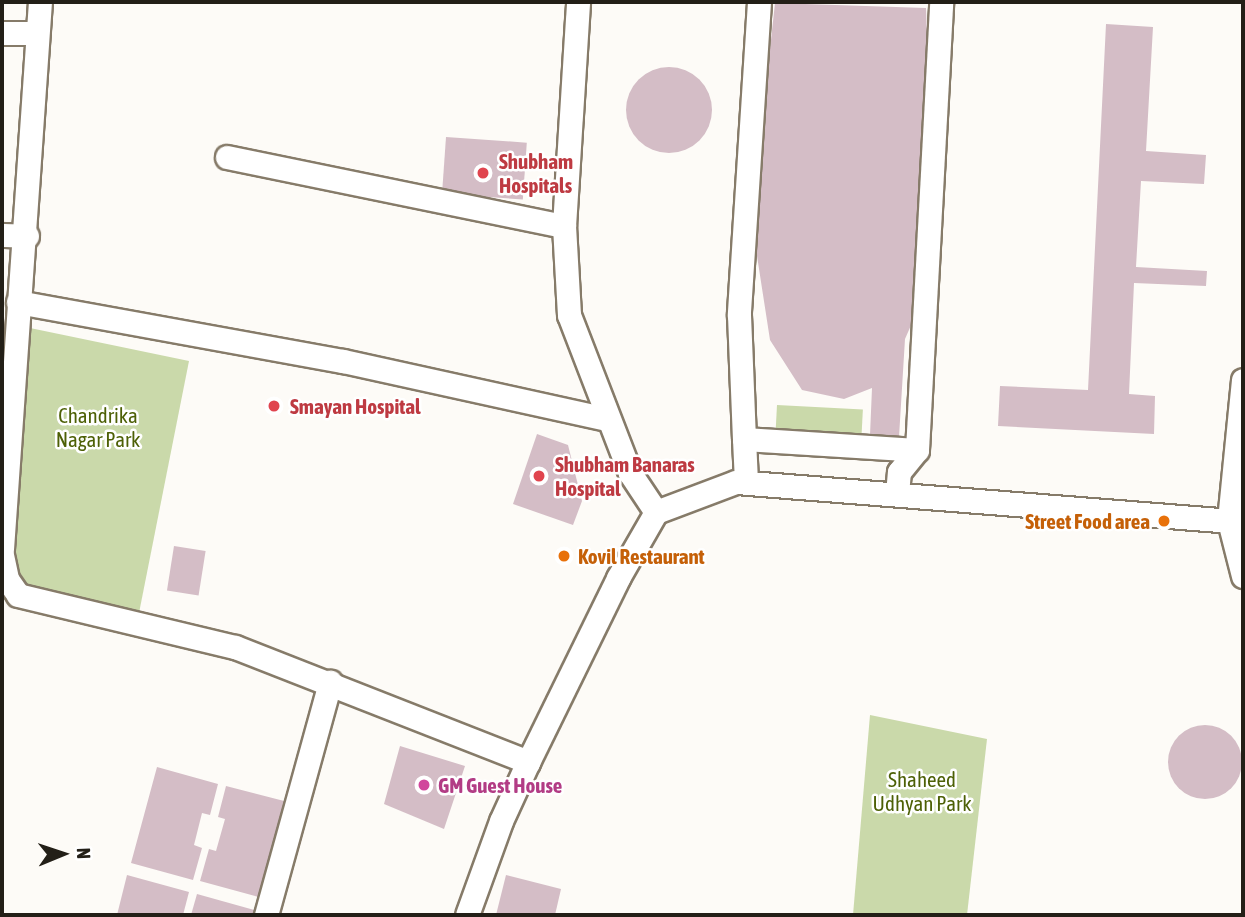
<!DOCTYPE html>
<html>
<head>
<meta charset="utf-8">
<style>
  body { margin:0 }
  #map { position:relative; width:1245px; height:917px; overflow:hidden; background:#fdfbf7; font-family:"Asap Condensed",sans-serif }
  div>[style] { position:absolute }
  .green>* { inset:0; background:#cad9aa; transform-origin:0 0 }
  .building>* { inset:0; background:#d4bdc6; transform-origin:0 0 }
  .round { border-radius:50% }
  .roads { filter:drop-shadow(2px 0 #867b69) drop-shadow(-2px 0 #867b69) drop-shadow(0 2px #867b69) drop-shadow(0 -2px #867b69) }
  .minor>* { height:23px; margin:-11.5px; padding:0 11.5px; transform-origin:11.5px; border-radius:11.5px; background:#fff }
  .dots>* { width:19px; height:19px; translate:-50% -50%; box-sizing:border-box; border:4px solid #fff; border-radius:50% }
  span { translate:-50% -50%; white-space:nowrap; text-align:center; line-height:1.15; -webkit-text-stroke:5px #fff; paint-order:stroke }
  .health-label { font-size:21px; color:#be3a42; font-weight:700 }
  .left { translate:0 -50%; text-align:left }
  .park-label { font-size:21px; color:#4d6006 }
  .food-label { font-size:21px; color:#c56008; font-weight:700 }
  .right { translate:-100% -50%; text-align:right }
  .hotel-label { font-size:21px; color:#b23c85; font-weight:700 }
  .frame { position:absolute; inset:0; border:4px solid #231f17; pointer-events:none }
  .north { position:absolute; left:28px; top:819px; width:70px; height:70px; -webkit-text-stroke:5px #fff; paint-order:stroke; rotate:88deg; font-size:19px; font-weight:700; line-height:28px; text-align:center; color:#231f17 }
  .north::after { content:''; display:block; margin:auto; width:24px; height:32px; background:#231f17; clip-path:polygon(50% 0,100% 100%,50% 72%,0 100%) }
</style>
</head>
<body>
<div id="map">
  <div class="green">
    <i style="clip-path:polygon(30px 328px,189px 361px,139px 613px,25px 589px,9px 561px)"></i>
    <i style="left:777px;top:405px;width:86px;height:26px;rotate:3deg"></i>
    <i style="clip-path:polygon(870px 715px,987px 739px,967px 915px,853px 915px)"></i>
  </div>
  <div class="building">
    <i style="clip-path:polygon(775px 3px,926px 8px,929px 91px,919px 307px,905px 339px,899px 437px,870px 435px,872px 388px,844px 399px,802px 390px,770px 340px,755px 243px,758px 158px)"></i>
    <i style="clip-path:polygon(1106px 24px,1153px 27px,1146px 151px,1206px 155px,1204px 184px,1141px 181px,1136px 267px,1207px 271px,1206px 286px,1134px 283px,1129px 394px,1155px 396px,1154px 434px,998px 426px,1000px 386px,1088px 390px)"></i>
    <i class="round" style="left:626px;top:67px;width:86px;height:86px"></i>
    <i style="left:446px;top:137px;width:81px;height:57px;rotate:4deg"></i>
    <i style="clip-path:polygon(537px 434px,568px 445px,582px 501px,573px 525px,513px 504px)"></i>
    <i style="left:174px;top:546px;width:32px;height:45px;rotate:9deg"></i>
    <i class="round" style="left:1168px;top:725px;width:74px;height:74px"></i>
    <i style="clip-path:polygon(400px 746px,465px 766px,444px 829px,384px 804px)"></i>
    <i style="clip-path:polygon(157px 767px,218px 784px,210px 815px,202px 813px,194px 845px,202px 848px,193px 880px,131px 863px)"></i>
    <i style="clip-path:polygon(226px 786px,288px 802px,262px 898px,200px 881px,209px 849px,216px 851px,225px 819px,218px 817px)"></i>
    <i style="clip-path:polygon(127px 875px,189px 892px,183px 915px,117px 915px)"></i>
    <i style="clip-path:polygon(506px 875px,561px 889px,555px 915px,496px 915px)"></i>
    <i style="clip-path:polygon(197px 894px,258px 911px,257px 915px,191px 915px)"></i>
  </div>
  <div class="roads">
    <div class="minor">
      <i style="left:759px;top:2px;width:314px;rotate:93.7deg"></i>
      <i style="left:739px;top:315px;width:124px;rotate:87.7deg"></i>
      <i style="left:744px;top:439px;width:173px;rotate:3.6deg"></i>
      <i style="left:917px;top:450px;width:449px;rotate:-86.9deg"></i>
      <i style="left:2px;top:33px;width:33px"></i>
      <i style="left:227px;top:157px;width:344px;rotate:11.6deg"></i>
      <i style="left:2px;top:235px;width:25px;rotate:2deg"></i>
      <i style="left:18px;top:302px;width:330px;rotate:10.3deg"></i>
      <i style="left:343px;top:361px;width:269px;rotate:12.4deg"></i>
      <i style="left:1243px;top:380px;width:142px;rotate:95.7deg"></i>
      <i style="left:1229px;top:521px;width:57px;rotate:75.7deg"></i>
      <i style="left:744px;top:439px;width:43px;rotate:87.3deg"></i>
      <i style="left:897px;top:494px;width:22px;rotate:-85deg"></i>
      <i style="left:899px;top:472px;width:28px;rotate:-51deg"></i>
      <i style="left:656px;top:512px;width:85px;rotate:-20.6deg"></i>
      <i style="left:736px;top:482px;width:495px;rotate:4.5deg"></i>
      <i style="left:2px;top:549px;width:548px;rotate:-86.03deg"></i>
      <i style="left:2px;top:555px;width:25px;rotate:78deg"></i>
      <i style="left:7px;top:579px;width:19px;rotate:55deg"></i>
      <i style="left:18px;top:595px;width:223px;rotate:13.5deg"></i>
      <i style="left:235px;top:647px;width:315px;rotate:21.4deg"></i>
      <i style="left:266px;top:915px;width:242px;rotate:-74.6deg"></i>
      <i style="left:467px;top:915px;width:100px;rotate:-70.1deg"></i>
      <i style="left:501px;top:821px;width:65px;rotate:-65.4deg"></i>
      <i style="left:528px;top:762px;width:205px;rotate:-63.9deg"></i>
      <i style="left:618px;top:578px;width:76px;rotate:-60.1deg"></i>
      <i style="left:656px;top:512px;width:47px;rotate:-123.7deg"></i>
      <i style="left:630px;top:473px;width:169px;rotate:-111.1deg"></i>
      <i style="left:569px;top:315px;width:89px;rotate:-93.2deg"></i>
      <i style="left:564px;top:226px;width:224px;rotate:-86.4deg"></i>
    </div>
  </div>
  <div class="dots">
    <i style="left:483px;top:173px;background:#e0444e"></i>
    <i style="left:274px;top:406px;background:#e0444e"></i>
    <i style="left:539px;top:476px;background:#e0444e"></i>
    <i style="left:1164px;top:521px;background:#e8710a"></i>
    <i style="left:564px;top:556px;background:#e8710a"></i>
    <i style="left:424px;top:785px;background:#d1479c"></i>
  </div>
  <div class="health-label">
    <span class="left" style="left:499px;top:173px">Shubham<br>Hospitals</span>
    <span class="left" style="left:290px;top:406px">Smayan Hospital</span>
    <span class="left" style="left:555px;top:476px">Shubham Banaras<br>Hospital</span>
  </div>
  <div class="park-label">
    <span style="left:98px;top:427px">Chandrika<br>Nagar Park</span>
    <span style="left:922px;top:791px">Shaheed<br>Udhyan Park</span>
  </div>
  <div class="food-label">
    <span class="right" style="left:1150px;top:521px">Street Food area</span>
    <span class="left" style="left:578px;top:556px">Kovil Restaurant</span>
  </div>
  <div class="hotel-label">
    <span class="left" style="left:438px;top:785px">GM Guest House</span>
  </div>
  <div class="frame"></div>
  <div class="north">N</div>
</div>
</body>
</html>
